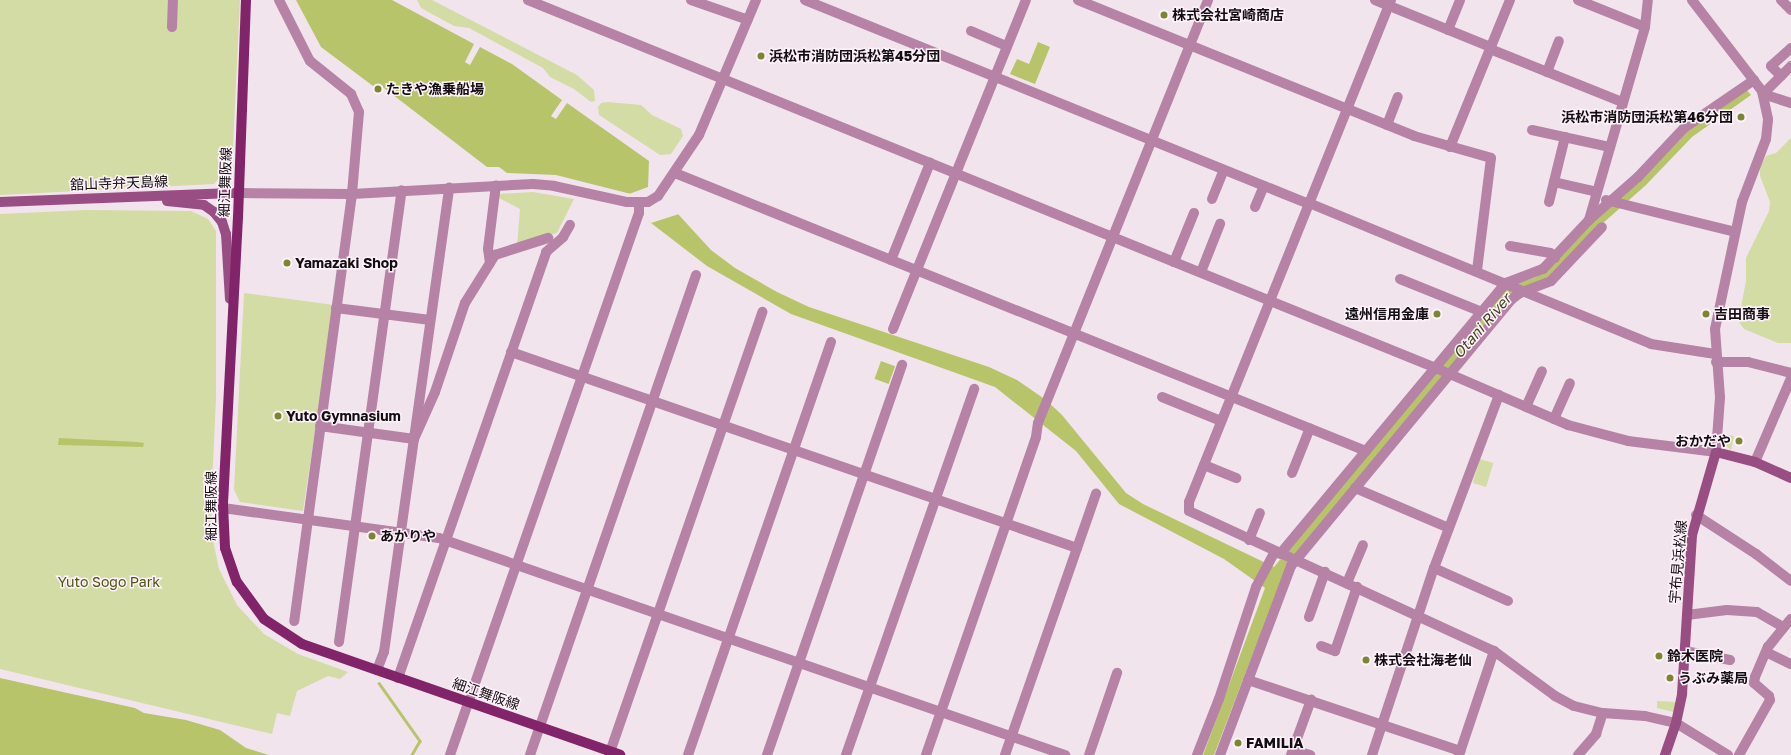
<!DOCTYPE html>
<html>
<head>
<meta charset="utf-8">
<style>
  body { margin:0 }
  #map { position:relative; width:1791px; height:755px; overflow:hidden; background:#f2e4ed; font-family:"Golos Text","Noto Sans JP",sans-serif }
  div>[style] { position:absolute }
  .green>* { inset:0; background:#d3dca4; transform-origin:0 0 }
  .water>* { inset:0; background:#b8c469; transform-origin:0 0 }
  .pier>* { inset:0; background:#f2e4ed }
  .stream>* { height:2.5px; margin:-1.25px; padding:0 1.25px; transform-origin:1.25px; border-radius:1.25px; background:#b8c469 }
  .minor>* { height:10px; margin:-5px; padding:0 5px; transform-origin:5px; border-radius:5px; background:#b682a5 }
  .tertiary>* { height:10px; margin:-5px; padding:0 5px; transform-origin:5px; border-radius:5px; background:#b682a5 }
  .secondary>* { height:10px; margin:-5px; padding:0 5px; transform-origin:5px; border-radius:5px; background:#994e83 }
  .primary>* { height:10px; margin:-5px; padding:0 5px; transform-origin:5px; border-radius:5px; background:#82246a }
  .dots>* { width:11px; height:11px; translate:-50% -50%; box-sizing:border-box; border:2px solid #fef2fa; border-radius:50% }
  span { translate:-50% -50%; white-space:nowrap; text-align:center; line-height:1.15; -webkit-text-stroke:3px #fef2fa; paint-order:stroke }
  .poi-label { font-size:14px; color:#130e11; font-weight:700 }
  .left { translate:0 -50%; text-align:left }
  .right { translate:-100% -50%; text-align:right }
  .street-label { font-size:14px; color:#130e11 }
  .park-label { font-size:14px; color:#4d5410 }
  .water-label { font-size:15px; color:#40451e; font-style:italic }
</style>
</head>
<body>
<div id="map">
  <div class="green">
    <i style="clip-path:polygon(0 0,240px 0,232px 167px,227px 168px,214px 184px,0 195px)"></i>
    <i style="clip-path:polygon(417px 0,432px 0,577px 75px,594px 90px,595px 101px,591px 102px,574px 89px,550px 77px,543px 68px,469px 28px,454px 26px,421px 8px)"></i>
    <i style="clip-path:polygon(608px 102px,641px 105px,652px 115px,681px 129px,683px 136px,671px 154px,660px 155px,599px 115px,598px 107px,601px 103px)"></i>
    <i style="clip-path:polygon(1791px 138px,1791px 343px,1778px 343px,1744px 329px,1739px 322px,1739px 317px,1746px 281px,1746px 258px,1769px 211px,1770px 202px,1760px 176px,1760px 167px,1766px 156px,1776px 153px)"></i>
    <i style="clip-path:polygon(533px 192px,574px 199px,557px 233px,517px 246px,520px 209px,497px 197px,498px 194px)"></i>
    <i style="clip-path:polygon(86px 210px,191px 211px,208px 219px,216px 231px,216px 399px,211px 505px,213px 540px,219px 569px,237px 605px,264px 634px,298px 654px,348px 672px,340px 679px,328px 676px,297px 691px,290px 716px,277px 713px,272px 734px,0 669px,0 214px)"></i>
    <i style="clip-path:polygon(244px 293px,334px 305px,303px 511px,240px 502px,234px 490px)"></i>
    <i style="clip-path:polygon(1721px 434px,1734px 436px,1731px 450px,1723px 444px)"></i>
    <i style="left:1480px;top:459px;width:14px;height:25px;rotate:17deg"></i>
    <i style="clip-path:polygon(1657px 701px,1676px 702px,1674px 712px,1657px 708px)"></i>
  </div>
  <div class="water">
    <i style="clip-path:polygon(296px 0,392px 0,474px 44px,465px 62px,470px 65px,480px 47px,512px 64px,562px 100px,551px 116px,556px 119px,567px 103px,649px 161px,648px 188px,678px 214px,711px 250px,735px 268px,777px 292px,809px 307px,989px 367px,1017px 380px,1046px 400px,1062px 415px,1126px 493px,1143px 504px,1274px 567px,1507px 287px,1536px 277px,1681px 136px,1746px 89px,1751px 95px,1692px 137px,1646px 185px,1602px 224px,1553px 275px,1523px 288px,1287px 565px,1214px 755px,1203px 755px,1265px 588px,1224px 559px,1119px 504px,1076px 451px,995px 387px,791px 314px,707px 266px,651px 223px,631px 194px,556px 175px,507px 173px,499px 167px,487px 167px,384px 88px,373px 86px,321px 47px)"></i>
    <i style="clip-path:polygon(1038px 42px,1050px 47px,1035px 84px,1010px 74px,1017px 59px,1029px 64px)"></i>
    <i style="left:881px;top:361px;width:15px;height:19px;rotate:20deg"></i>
    <i style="clip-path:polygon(59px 438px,137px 442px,144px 443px,143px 447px,58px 445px)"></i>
    <i style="clip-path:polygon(0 678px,135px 708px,144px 713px,186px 720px,220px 730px,246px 748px,269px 755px,0 755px)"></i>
  </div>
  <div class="pier">
    <i style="clip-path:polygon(648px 187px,679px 214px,651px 223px,630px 196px,613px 190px,629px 194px)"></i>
  </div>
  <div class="stream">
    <i style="left:379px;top:683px;width:71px;rotate:54.7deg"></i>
    <i style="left:420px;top:741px;width:16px;rotate:120deg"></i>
  </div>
  <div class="minor">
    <i style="left:279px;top:0;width:68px;rotate:63.1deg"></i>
    <i style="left:310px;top:61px;width:53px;rotate:38.8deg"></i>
    <i style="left:351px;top:94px;width:20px;rotate:66deg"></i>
    <i style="left:359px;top:112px;width:82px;rotate:94.9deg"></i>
    <i style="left:352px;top:194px;width:431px;rotate:97.7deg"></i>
    <i style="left:691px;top:0;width:60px;rotate:19.3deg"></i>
    <i style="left:805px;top:0;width:544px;rotate:22.04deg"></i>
    <i style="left:1078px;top:0;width:362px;rotate:22deg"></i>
    <i style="left:1414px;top:136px;width:80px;rotate:15.9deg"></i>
    <i style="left:1491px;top:158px;width:114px;rotate:97.1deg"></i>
    <i style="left:1578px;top:0;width:72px;rotate:21.9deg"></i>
    <i style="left:1781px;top:0;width:14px;rotate:45deg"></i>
    <i style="left:172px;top:27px;width:27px;rotate:-88deg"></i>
    <i style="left:1448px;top:30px;width:32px;rotate:-68deg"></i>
    <i style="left:971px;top:31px;width:39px;rotate:23deg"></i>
    <i style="left:1490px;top:49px;width:142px;rotate:21.9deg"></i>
    <i style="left:1791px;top:66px;width:40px;rotate:135deg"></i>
    <i style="left:1763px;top:94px;width:29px;rotate:18deg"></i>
    <i style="left:1547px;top:72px;width:33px;rotate:-69deg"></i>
    <i style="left:1781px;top:76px;width:14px;rotate:-135deg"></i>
    <i style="left:1771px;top:66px;width:27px;rotate:-42deg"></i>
    <i style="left:1387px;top:125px;width:30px;rotate:-69deg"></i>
    <i style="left:1532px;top:130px;width:80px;rotate:12.3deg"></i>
    <i style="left:1450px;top:147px;width:159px;rotate:-67.8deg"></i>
    <i style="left:675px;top:173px;width:745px;rotate:21.92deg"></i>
    <i style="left:1554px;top:182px;width:44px;rotate:13.1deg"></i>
    <i style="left:1212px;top:199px;width:31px;rotate:-68deg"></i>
    <i style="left:1606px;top:200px;width:133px;rotate:13.9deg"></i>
    <i style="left:1549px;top:202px;width:67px;rotate:-76.2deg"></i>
    <i style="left:1309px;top:203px;width:370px;rotate:22.4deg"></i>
    <i style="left:1651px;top:344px;width:65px;rotate:8.9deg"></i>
    <i style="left:1255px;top:207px;width:23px;rotate:-67deg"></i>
    <i style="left:1589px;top:220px;width:201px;rotate:-73.8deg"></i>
    <i style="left:1645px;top:27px;width:27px;rotate:-84deg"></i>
    <i style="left:1510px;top:246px;width:41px;rotate:9.9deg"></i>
    <i style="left:1550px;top:253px;width:7px;rotate:45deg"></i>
    <i style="left:891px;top:260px;width:105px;rotate:-68.1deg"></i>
    <i style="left:1174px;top:262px;width:53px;rotate:-67.8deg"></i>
    <i style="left:490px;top:263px;width:14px;rotate:-98deg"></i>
    <i style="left:488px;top:249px;width:64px;rotate:-82.9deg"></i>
    <i style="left:1201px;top:272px;width:52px;rotate:-68.4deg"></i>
    <i style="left:1400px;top:279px;width:88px;rotate:21.9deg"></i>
    <i style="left:336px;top:308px;width:95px;rotate:7.3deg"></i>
    <i style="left:893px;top:329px;width:355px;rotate:-68deg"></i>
    <i style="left:511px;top:352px;width:599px;rotate:19.1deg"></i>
    <i style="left:1716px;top:362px;width:32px"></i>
    <i style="left:1748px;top:362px;width:44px;rotate:14.3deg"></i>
    <i style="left:1162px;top:397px;width:64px;rotate:22.1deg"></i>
    <i style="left:1526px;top:407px;width:39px;rotate:-66deg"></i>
    <i style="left:1554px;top:419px;width:39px;rotate:-66deg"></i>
    <i style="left:320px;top:426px;width:95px;rotate:7.9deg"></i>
    <i style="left:414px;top:439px;width:51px;rotate:-65.9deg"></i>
    <i style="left:435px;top:392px;width:94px;rotate:-71.4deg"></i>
    <i style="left:465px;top:303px;width:57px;rotate:-58deg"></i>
    <i style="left:495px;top:255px;width:56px;rotate:-17.8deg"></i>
    <i style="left:1755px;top:462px;width:91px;rotate:-66.8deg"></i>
    <i style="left:1204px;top:465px;width:35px;rotate:22deg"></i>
    <i style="left:1292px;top:473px;width:48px;rotate:-68.2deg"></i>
    <i style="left:1355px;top:488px;width:102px;rotate:23.1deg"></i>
    <i style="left:1696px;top:515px;width:72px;rotate:33deg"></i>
    <i style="left:1756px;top:554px;width:44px;rotate:37.6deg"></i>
    <i style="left:1249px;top:540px;width:29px;rotate:-68deg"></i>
    <i style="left:1280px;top:554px;width:353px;rotate:-50.2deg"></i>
    <i style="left:1506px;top:283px;width:40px;rotate:-21deg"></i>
    <i style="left:1543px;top:269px;width:67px;rotate:-46.8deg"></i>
    <i style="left:1589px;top:220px;width:65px;rotate:-41.3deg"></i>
    <i style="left:1638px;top:177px;width:67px;rotate:-46.8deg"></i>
    <i style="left:1684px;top:128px;width:85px;rotate:-34.4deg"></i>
    <i style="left:1434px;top:568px;width:81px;rotate:24deg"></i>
    <i style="left:1347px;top:583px;width:41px;rotate:-67.2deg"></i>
    <i style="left:1687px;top:615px;width:40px;rotate:-7.1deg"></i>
    <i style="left:1727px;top:610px;width:30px;rotate:4deg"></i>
    <i style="left:1757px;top:612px;width:30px;rotate:30deg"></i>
    <i style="left:1309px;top:617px;width:48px;rotate:-70.4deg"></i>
    <i style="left:339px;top:642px;width:456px;rotate:-82.1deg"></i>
    <i style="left:1321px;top:646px;width:15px;rotate:20deg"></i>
    <i style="left:1335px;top:651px;width:68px;rotate:-71deg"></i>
    <i style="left:1685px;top:651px;width:46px;rotate:11.3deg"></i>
    <i style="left:1766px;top:652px;width:28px;rotate:26deg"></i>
    <i style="left:377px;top:670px;width:19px;rotate:-69deg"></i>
    <i style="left:384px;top:652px;width:469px;rotate:-82deg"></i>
    <i style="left:398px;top:678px;width:451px;rotate:-70.8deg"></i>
    <i style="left:546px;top:252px;width:23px;rotate:-41deg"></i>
    <i style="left:563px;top:237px;width:14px;rotate:-60deg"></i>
    <i style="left:1248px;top:680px;width:224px;rotate:18.5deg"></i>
    <i style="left:1293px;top:750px;width:18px;rotate:16deg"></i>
    <i style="left:450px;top:755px;width:574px;rotate:-70.78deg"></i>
    <i style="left:639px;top:213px;width:10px;rotate:-90deg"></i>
    <i style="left:530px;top:755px;width:508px;rotate:-70.92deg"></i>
    <i style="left:609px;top:755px;width:469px;rotate:-70.9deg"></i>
    <i style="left:688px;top:755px;width:437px;rotate:-70.9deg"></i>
    <i style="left:767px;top:755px;width:413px;rotate:-70.9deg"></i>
    <i style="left:846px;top:755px;width:388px;rotate:-70.7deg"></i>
    <i style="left:926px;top:755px;width:336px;rotate:-70.9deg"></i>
    <i style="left:1036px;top:437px;width:14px;rotate:-82deg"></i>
    <i style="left:1038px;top:423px;width:456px;rotate:-68.1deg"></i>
    <i style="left:1005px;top:755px;width:277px;rotate:-70.8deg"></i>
    <i style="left:1089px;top:755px;width:87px;rotate:-71.1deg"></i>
    <i style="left:1197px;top:755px;width:60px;rotate:-68.6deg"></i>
    <i style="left:1219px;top:699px;width:118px;rotate:-71.7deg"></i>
    <i style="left:1256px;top:587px;width:40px;rotate:-62deg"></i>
    <i style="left:1220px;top:755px;width:202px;rotate:-69.4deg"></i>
    <i style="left:1291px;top:566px;width:347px;rotate:-50.4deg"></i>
    <i style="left:1512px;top:299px;width:10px;rotate:-37deg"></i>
    <i style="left:1520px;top:293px;width:33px;rotate:-21deg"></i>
    <i style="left:1551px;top:281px;width:74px;rotate:-46.6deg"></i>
    <i style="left:1291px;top:755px;width:59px;rotate:-70deg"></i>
    <i style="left:1372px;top:755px;width:197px;rotate:-71.7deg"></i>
    <i style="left:1434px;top:568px;width:185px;rotate:-69.4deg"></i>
    <i style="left:1459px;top:755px;width:110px;rotate:-71.4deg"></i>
    <i style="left:1578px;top:755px;width:28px;rotate:-49deg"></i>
    <i style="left:1596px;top:734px;width:22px;rotate:-72deg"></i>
    <i style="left:1739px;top:755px;width:63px;rotate:-60.6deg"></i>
    <i style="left:1770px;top:700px;width:4px;rotate:-104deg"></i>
    <i style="left:1769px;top:696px;width:20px;rotate:-139deg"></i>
    <i style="left:1754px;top:683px;width:6px;rotate:-81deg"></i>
    <i style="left:1755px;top:677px;width:33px;rotate:-67deg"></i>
    <i style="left:1768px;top:647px;width:36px;rotate:-51deg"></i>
  </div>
  <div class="tertiary">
    <i style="left:528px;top:0;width:982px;rotate:22.07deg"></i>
    <i style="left:1438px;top:369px;width:142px;rotate:23.3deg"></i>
    <i style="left:1568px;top:425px;width:62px;rotate:14.9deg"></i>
    <i style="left:1628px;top:441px;width:89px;rotate:7.1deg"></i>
    <i style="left:1716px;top:452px;width:55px;rotate:-85.8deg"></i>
    <i style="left:1720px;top:397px;width:68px;rotate:-94.2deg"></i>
    <i style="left:1715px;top:329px;width:130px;rotate:-78deg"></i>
    <i style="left:1742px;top:202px;width:67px;rotate:-69.1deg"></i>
    <i style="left:1766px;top:139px;width:20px;rotate:-84deg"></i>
    <i style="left:1768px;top:119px;width:29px;rotate:-102deg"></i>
    <i style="left:1762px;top:91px;width:115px;rotate:-127.6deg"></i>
    <i style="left:1375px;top:0;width:125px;rotate:22.1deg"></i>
    <i style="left:1391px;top:0;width:541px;rotate:111.92deg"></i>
    <i style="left:1189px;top:502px;width:9px;rotate:90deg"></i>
    <i style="left:1189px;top:511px;width:336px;rotate:24.7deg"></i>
    <i style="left:1494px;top:651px;width:76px;rotate:36.4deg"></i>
    <i style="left:1555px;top:696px;width:21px;rotate:28deg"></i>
    <i style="left:1574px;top:706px;width:30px;rotate:14deg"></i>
    <i style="left:1603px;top:713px;width:42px;rotate:4.1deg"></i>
    <i style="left:1645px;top:716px;width:32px;rotate:13deg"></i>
    <i style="left:1676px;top:723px;width:61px;rotate:31.6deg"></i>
    <i style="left:239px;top:193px;width:113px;rotate:0.5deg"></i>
    <i style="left:352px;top:194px;width:181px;rotate:-3.2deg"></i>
    <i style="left:533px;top:184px;width:21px;rotate:5deg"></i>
    <i style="left:554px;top:186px;width:75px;rotate:12.4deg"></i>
    <i style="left:627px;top:202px;width:21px"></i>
    <i style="left:648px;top:202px;width:12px;rotate:-31deg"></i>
    <i style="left:658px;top:196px;width:73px;rotate:-56.1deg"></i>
    <i style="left:699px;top:135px;width:147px;rotate:-67.1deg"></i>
    <i style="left:223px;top:508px;width:218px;rotate:7.9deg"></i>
    <i style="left:439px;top:538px;width:663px;rotate:19.12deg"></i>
  </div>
  <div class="secondary">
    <i style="left:167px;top:201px;width:37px;rotate:6deg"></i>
    <i style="left:204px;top:205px;width:12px;rotate:35deg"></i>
    <i style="left:214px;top:212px;width:13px;rotate:51deg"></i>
    <i style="left:222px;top:222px;width:13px;rotate:72deg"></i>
    <i style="left:226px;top:234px;width:65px;rotate:86.5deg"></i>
    <i style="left:0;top:202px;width:239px;rotate:-2.2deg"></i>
    <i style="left:1665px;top:755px;width:34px;rotate:-71deg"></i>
    <i style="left:1676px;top:723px;width:30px;rotate:-78deg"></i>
    <i style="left:1682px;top:694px;width:159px;rotate:-86.4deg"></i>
    <i style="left:1692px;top:535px;width:86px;rotate:-73.9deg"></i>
    <i style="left:1716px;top:452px;width:40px;rotate:14.4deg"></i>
    <i style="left:1755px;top:462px;width:39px;rotate:24deg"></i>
  </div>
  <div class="primary">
    <i style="left:246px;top:0;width:217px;rotate:92.1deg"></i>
    <i style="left:238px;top:217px;width:288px;rotate:93deg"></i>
    <i style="left:223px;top:505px;width:43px;rotate:87.3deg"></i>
    <i style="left:225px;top:548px;width:36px;rotate:71deg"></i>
    <i style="left:237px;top:582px;width:46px;rotate:53.9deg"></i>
    <i style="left:264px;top:619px;width:45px;rotate:33.3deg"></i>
    <i style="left:302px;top:644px;width:337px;rotate:19.2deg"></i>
  </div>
  <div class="dots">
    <i style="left:1164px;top:15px;background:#7c8632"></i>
    <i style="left:761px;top:56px;background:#7c8632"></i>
    <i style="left:378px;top:89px;background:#7c8632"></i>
    <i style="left:1741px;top:117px;background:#7c8632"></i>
    <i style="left:287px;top:263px;background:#7c8632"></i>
    <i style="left:1437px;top:314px;background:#7c8632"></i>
    <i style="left:1706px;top:314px;background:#7c8632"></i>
    <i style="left:278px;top:416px;background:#7c8632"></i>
    <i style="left:1739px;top:441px;background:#7c8632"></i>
    <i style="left:372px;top:536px;background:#7c8632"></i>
    <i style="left:1659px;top:656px;background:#7c8632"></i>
    <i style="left:1366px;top:660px;background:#7c8632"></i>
    <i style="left:1670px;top:678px;background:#7c8632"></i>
    <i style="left:1238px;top:743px;background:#7c8632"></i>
  </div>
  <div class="poi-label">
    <span class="left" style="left:1172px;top:15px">株式会社宮崎商店</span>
    <span class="left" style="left:769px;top:56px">浜松市消防団浜松第45分団</span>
    <span class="left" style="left:386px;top:89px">たきや漁乗船場</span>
    <span class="right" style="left:1733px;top:117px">浜松市消防団浜松第46分団</span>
    <span class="left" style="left:295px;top:263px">Yamazaki Shop</span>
    <span class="right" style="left:1429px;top:314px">遠州信用金庫</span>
    <span class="left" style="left:1714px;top:314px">吉田商事</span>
    <span class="left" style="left:286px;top:416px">Yuto Gymnasium</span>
    <span class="right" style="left:1731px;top:441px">おかだや</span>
    <span class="left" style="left:380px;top:536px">あかりや</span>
    <span class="left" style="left:1667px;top:656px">鈴木医院</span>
    <span class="left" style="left:1374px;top:660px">株式会社海老仙</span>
    <span class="left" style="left:1678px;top:678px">うぶみ薬局</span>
    <span class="left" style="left:1246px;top:743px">FAMILIA</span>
  </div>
  <div class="street-label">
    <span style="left:225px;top:182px;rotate:-88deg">細江舞阪線</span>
    <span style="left:119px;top:183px;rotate:-2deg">舘山寺弁天島線</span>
    <span style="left:211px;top:506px;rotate:-90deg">細江舞阪線</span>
    <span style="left:1678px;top:562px;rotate:-85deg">宇布見浜松線</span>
    <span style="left:486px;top:694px;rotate:19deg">細江舞阪線</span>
  </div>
  <div class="park-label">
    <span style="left:109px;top:582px">Yuto Sogo Park</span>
  </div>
  <div class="water-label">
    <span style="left:1482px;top:326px;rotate:-49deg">Otani River</span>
  </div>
</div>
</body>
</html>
